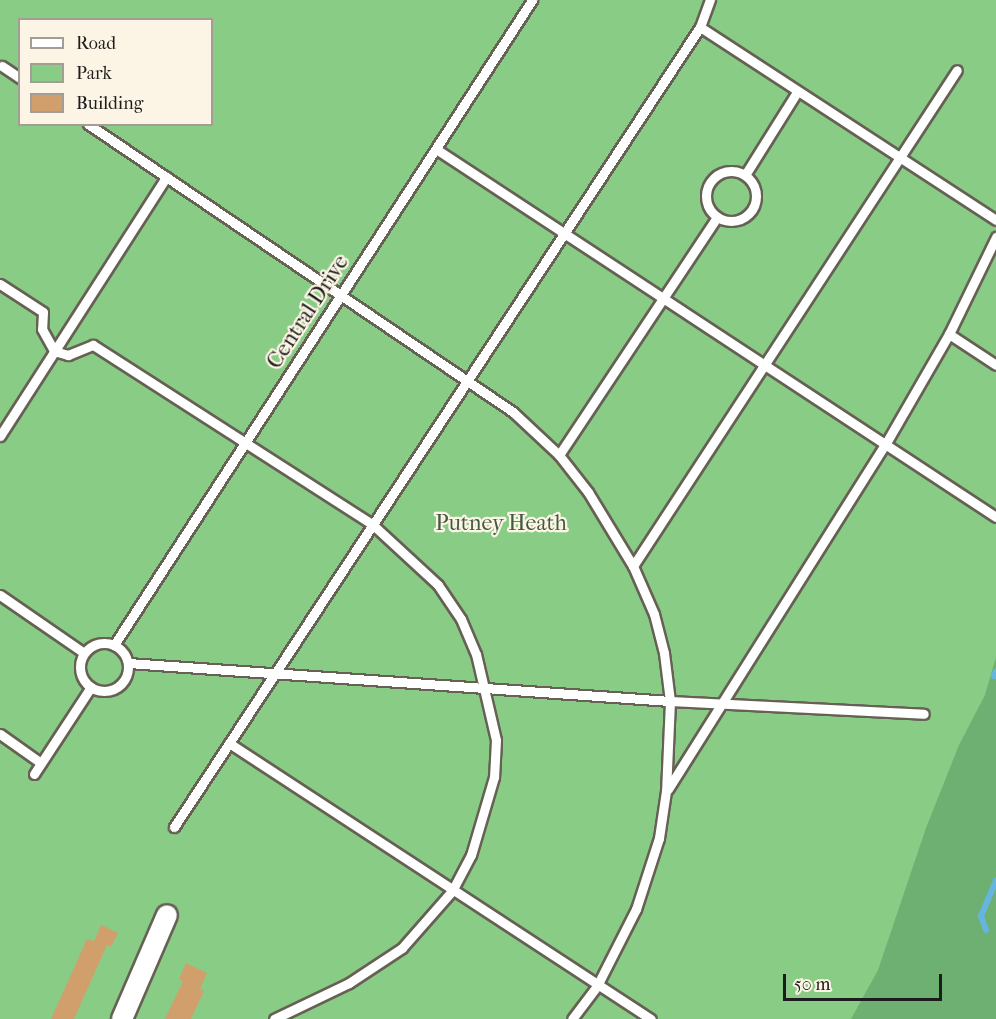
<!DOCTYPE html>
<html>
<head>
<meta charset="utf-8">
<style>
  body { margin:0 }
  #map { position:relative; width:996px; height:1019px; overflow:hidden; background:#efdfbe; font-family:"IM FELL French Canon",serif }
  div>[style] { position:absolute }
  .green>* { inset:0; background:#89cc85 }
  .forest>* { inset:0; background:#6eb072 }
  .stream>* { height:6px; margin:-3px; padding:0 3px; transform-origin:3px; border-radius:3px; background:#65b5df }
  .building>* { inset:0; background:#d19f6c }
  .roads { filter:drop-shadow(2px 0 #666055) drop-shadow(-2px 0 #666055) drop-shadow(0 2px #666055) drop-shadow(0 -2px #666055) }
  .lane>* { height:9px; margin:-4.5px; padding:0 4.5px; transform-origin:4.5px; border-radius:4.5px; background:#fff }
  .lane>.ring { margin:-4.5px; padding:0; box-sizing:content-box; background:none; border:9px solid #fff; border-radius:50% }
  .street>* { height:20px; margin:-10px; padding:0 10px; transform-origin:10px; border-radius:10px; background:#fff }
  span { translate:-50% -50%; white-space:nowrap; text-align:center; line-height:1.15; -webkit-text-stroke:4.5px #fcf5e5; paint-order:stroke }
  .street-label { font-size:22px; color:#1c1c1c }
  .park-label { font-size:22px; color:#425a41 }
  .legend { position:absolute; left:18px; top:18px; width:195px; height:108px; box-sizing:border-box; background:#fcf5e5; border:2px solid #a29e95; margin:0; padding:8px 10px; list-style:none; font-size:18px; color:#1c1c1c }
  .legend li { display:flex; align-items:center; gap:12px; height:30px }
  .legend b { width:30px; border:2px solid #a29e95 }
  .scale { position:absolute; left:783px; top:974px; width:159px; height:27px; box-sizing:border-box; border:3px solid #1c1c1c; border-top:0; padding-left:8px; font-size:18px; line-height:21px; white-space:nowrap; color:#1c1c1c; -webkit-text-stroke:4px #fcf5e5; paint-order:stroke }
</style>
</head>
<body>
<div id="map">
  <div class="green">
    <i style="clip-path:polygon(evenodd,0 0,996px 0,996px 1019px,0 1019px,0 0,20px 20px,212px 20px,212px 124px,20px 124px,20px 20px)"></i>
  </div>
  <div class="forest">
    <i style="clip-path:polygon(996px 657px,996px 1019px,851px 1019px,878px 970px,926px 828px,959px 745px,985px 695px)"></i>
  </div>
  <div class="stream">
    <i style="left:994px;top:676px;width:5px;rotate:-68deg"></i>
    <i style="left:986px;top:930px;width:15px;rotate:-110deg"></i>
    <i style="left:981px;top:916px;width:39px;rotate:-67deg"></i>
  </div>
  <div class="building">
    <i style="clip-path:polygon(101px 925px,118px 933px,111px 947px,107px 945px,74px 1019px,51px 1019px,87px 939px,94px 941px)"></i>
    <i style="clip-path:polygon(186px 963px,207px 973px,200px 989px,204px 991px,191px 1019px,165px 1019px,183px 981px,179px 979px)"></i>
  </div>
  <div class="roads">
    <div class="lane">
      <i style="left:700px;top:27px;width:29px;rotate:-70deg"></i>
      <i style="left:2px;top:66px;width:22px;rotate:34deg"></i>
      <i style="left:88px;top:124px;width:513px;rotate:34.12deg"></i>
      <i style="left:513px;top:412px;width:63px;rotate:43.1deg"></i>
      <i style="left:559px;top:455px;width:47px;rotate:51.9deg"></i>
      <i style="left:588px;top:492px;width:87px;rotate:58.7deg"></i>
      <i style="left:633px;top:566px;width:52px;rotate:66.4deg"></i>
      <i style="left:654px;top:614px;width:40px;rotate:75.6deg"></i>
      <i style="left:664px;top:653px;width:48px;rotate:82.9deg"></i>
      <i style="left:670px;top:701px;width:90px;rotate:92.5deg"></i>
      <i style="left:666px;top:791px;width:48px;rotate:98.5deg"></i>
      <i style="left:659px;top:838px;width:75px;rotate:107.9deg"></i>
      <i style="left:636px;top:909px;width:86px;rotate:116.9deg"></i>
      <i style="left:597px;top:986px;width:41px;rotate:127.1deg"></i>
      <i style="left:436px;top:149px;width:670px;rotate:33.31deg"></i>
      <i class="ring" style="left:706px;top:171px;width:41px;height:41px"></i>
      <i style="left:745px;top:175px;width:98px;rotate:-57.9deg"></i>
      <i style="left:0;top:284px;width:51px;rotate:33.1deg"></i>
      <i style="left:43px;top:312px;width:17px;rotate:93deg"></i>
      <i style="left:42px;top:329px;width:25px;rotate:61deg"></i>
      <i style="left:54px;top:351px;width:15px;rotate:16deg"></i>
      <i style="left:68px;top:355px;width:27px;rotate:-22deg"></i>
      <i style="left:93px;top:345px;width:331px;rotate:32.7deg"></i>
      <i style="left:372px;top:524px;width:90px;rotate:42.7deg"></i>
      <i style="left:438px;top:585px;width:41px;rotate:55.9deg"></i>
      <i style="left:461px;top:619px;width:38px;rotate:67deg"></i>
      <i style="left:476px;top:654px;width:88px;rotate:76.9deg"></i>
      <i style="left:496px;top:740px;width:37px;rotate:93deg"></i>
      <i style="left:494px;top:777px;width:81px;rotate:106.4deg"></i>
      <i style="left:471px;top:855px;width:41px;rotate:117.8deg"></i>
      <i style="left:452px;top:891px;width:76px;rotate:131.3deg"></i>
      <i style="left:402px;top:948px;width:64px;rotate:146.6deg"></i>
      <i style="left:349px;top:983px;width:83px;rotate:154.4deg"></i>
      <i style="left:949px;top:334px;width:56px;rotate:33.4deg"></i>
      <i style="left:0;top:436px;width:308px;rotate:-57.3deg"></i>
      <i style="left:559px;top:455px;width:286px;rotate:-56.4deg"></i>
      <i style="left:633px;top:566px;width:592px;rotate:-56.85deg"></i>
      <i style="left:0;top:595px;width:102px;rotate:34.6deg"></i>
      <i class="ring" style="left:80px;top:643px;width:39px;height:39px"></i>
      <i style="left:114px;top:645px;width:769px;rotate:-57.05deg"></i>
      <i style="left:128px;top:663px;width:543px;rotate:4.01deg"></i>
      <i style="left:670px;top:701px;width:254px;rotate:2.9deg"></i>
      <i style="left:0;top:734px;width:50px;rotate:35.3deg"></i>
      <i style="left:229px;top:743px;width:504px;rotate:33.19deg"></i>
      <i style="left:34px;top:774px;width:104px;rotate:-56.8deg"></i>
      <i style="left:668px;top:789px;width:409px;rotate:-57.8deg"></i>
      <i style="left:886px;top:443px;width:126px;rotate:-60deg"></i>
      <i style="left:949px;top:334px;width:108px;rotate:-64.1deg"></i>
      <i style="left:174px;top:827px;width:957px;rotate:-56.68deg"></i>
      <i style="left:700px;top:27px;width:353px;rotate:33.1deg"></i>
    </div>
    <div class="street">
      <i style="left:122px;top:1019px;width:113px;rotate:-66.6deg"></i>
    </div>
  </div>
  <div class="street-label">
    <span style="left:308px;top:312px;rotate:-57deg">Central Drive</span>
  </div>
  <div class="park-label">
    <span style="left:501px;top:524px">Putney Heath</span>
  </div>
  <ul class="legend">
  <li><b style="height:8px;background:#fff"></b>Road</li>
  <li><b style="height:16px;background:#89cc85"></b>Park</li>
  <li><b style="height:16px;background:#d19f6c"></b>Building</li>
  </ul>
  <div class="scale">50 m</div>
</div>
</body>
</html>
